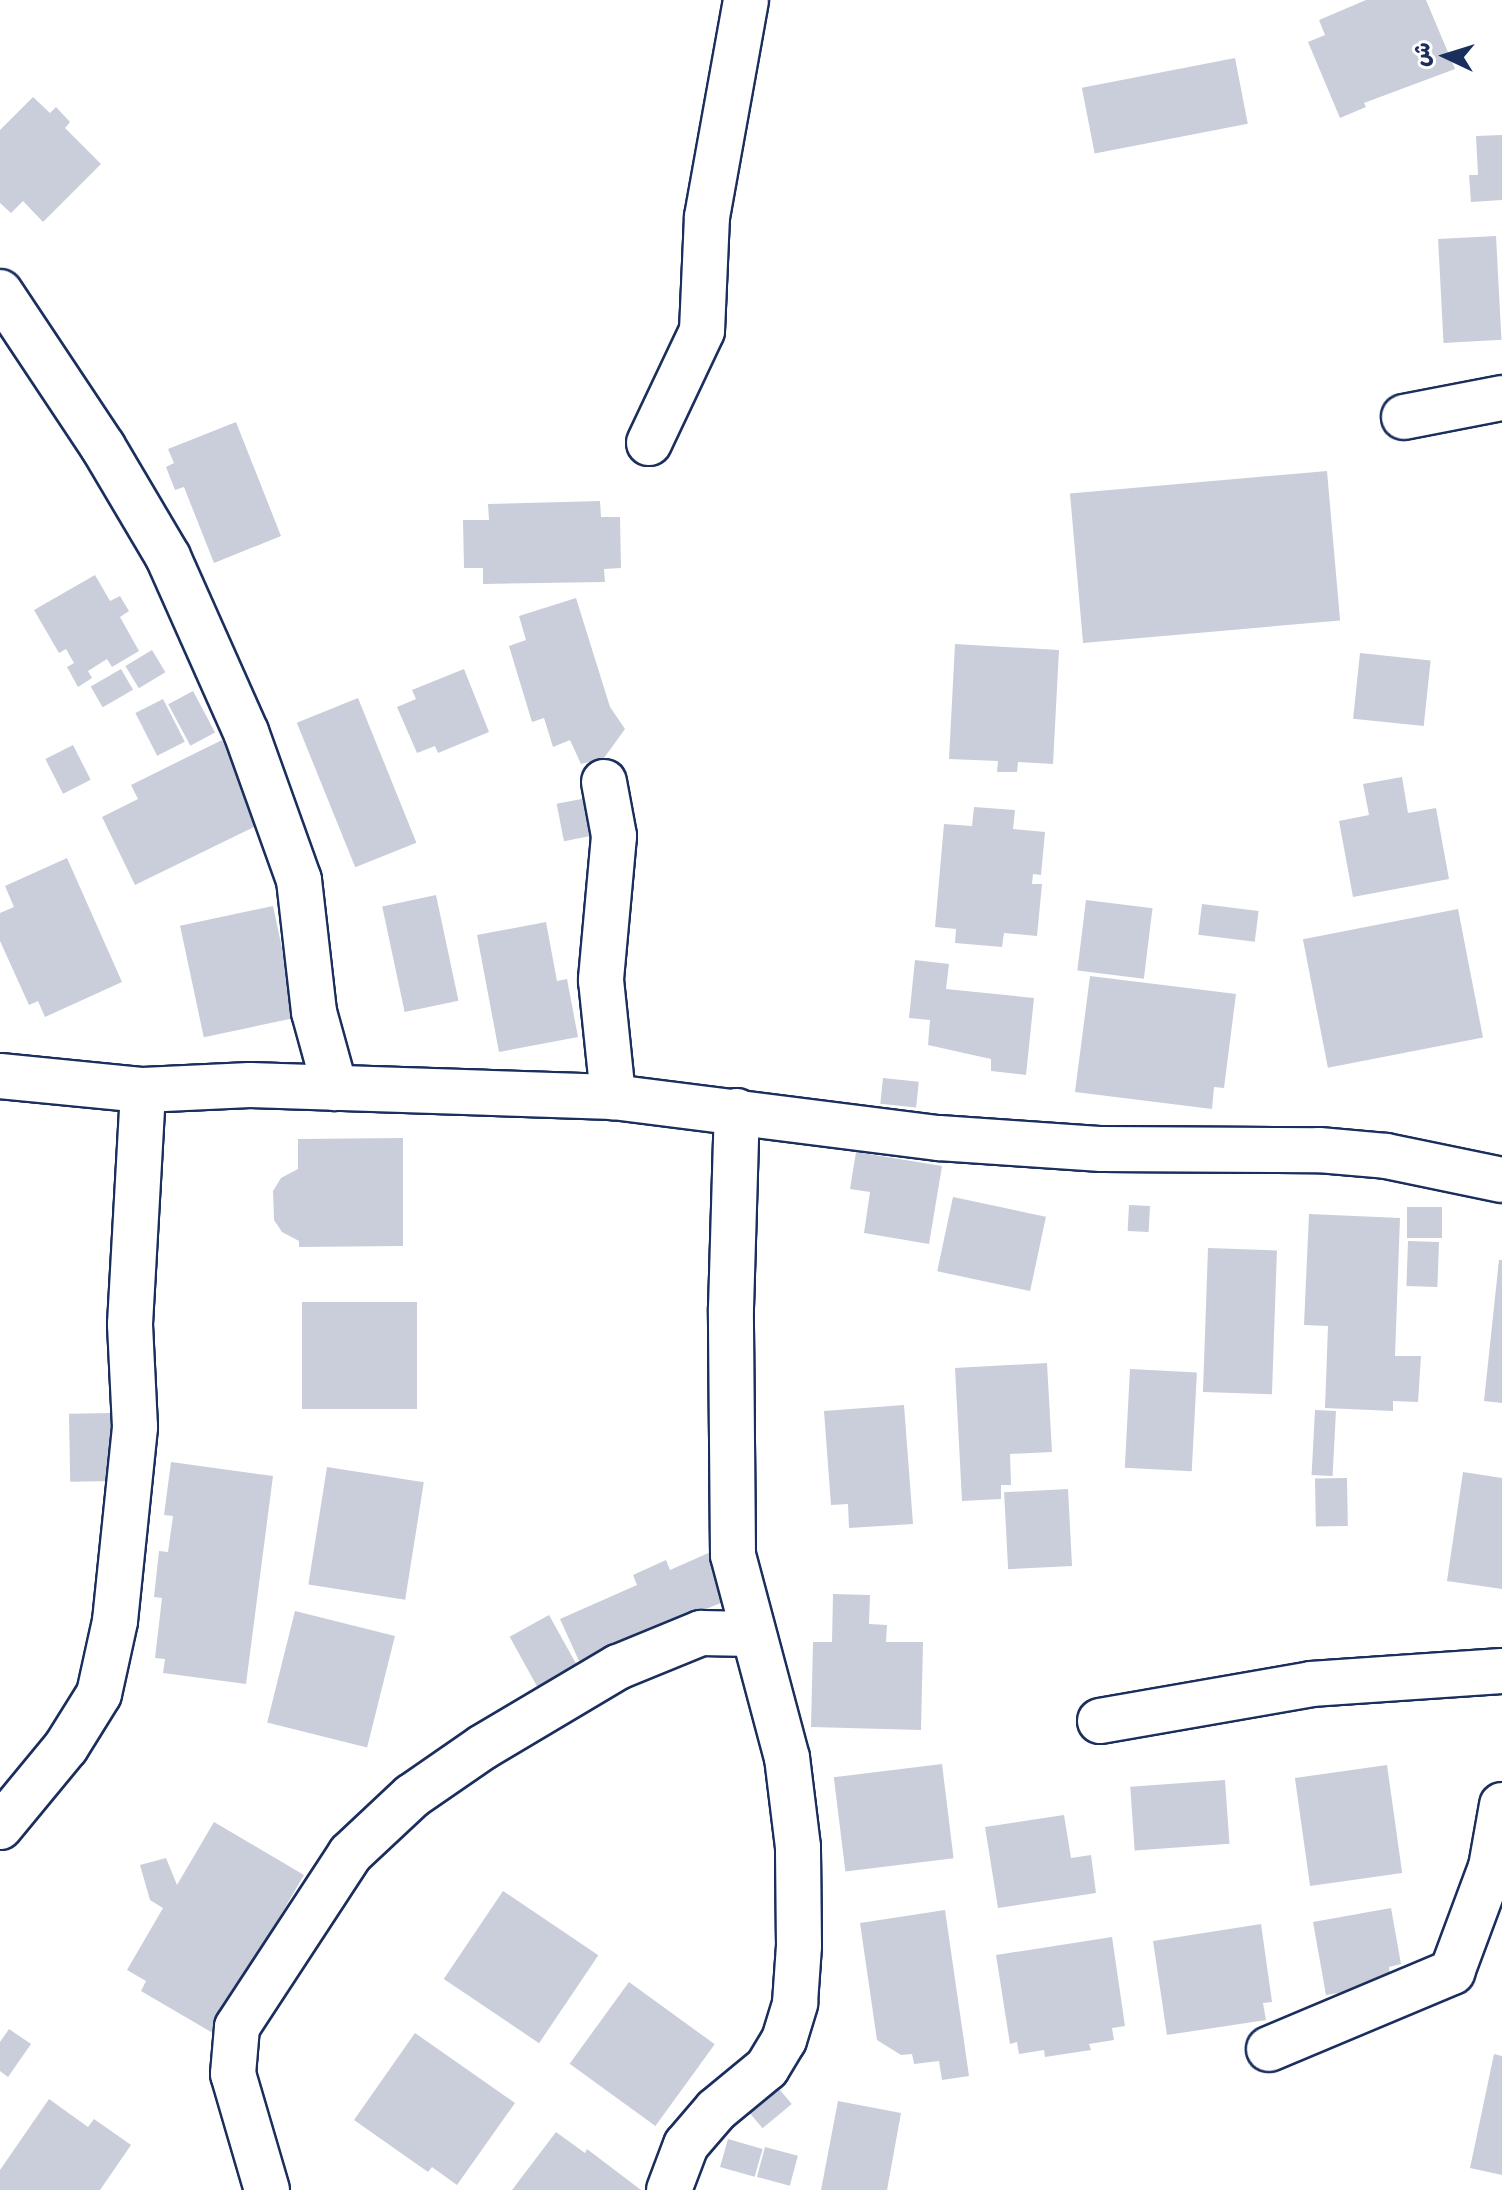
<!DOCTYPE html>
<html>
<head>
<meta charset="utf-8">
<style>
  body { margin:0 }
  #map { position:relative; width:1502px; height:2190px; overflow:hidden; background:#fff; font-family:Caveat,"Playpen Sans Arabic",sans-serif }
  div>[style] { position:absolute }
  .building>* { inset:0; background:#caceda; transform-origin:0 0 }
  .roads { filter:drop-shadow(2px 0 #1b2f5e) drop-shadow(-2px 0 #1b2f5e) drop-shadow(0 2px #1b2f5e) drop-shadow(0 -2px #1b2f5e) }
  .street>* { height:44px; margin:-22px; padding:0 22px; transform-origin:22px; border-radius:22px; background:#fff }
  span { translate:-50% -50%; white-space:nowrap; text-align:center; line-height:1.15; -webkit-text-stroke:8px #fff; paint-order:stroke }
  .north { position:absolute; left:1406px; top:16px; width:80px; height:80px; -webkit-text-stroke:6px #fff; paint-order:stroke; rotate:274deg; font-size:22px; font-weight:700; line-height:32px; text-align:center; color:#1b2f5e }
  .north::after { content:''; display:block; margin:auto; width:28px; height:36px; background:#1b2f5e; clip-path:polygon(50% 0,100% 100%,50% 72%,0 100%) }
</style>
</head>
<body>
<div id="map">
  <div class="building">
    <i style="clip-path:polygon(1366px 0,1426px 0,1455px 69px,1364px 103px,1366px 107px,1340px 118px,1308px 42px,1325px 35px,1319px 20px)"></i>
    <i style="left:1235px;top:58px;width:67px;height:156px;rotate:79deg"></i>
    <i style="clip-path:polygon(33px 97px,50px 113px,56px 107px,70px 122px,65px 128px,101px 164px,43px 222px,23px 201px,11px 213px,0 203px,0 130px)"></i>
    <i style="clip-path:polygon(1502px 135px,1502px 200px,1471px 202px,1469px 175px,1478px 175px,1476px 136px)"></i>
    <i style="left:1496px;top:236px;width:104px;height:58px;rotate:87deg"></i>
    <i style="clip-path:polygon(236px 422px,281px 536px,214px 563px,184px 487px,175px 490px,166px 467px,174px 463px,168px 449px)"></i>
    <i style="left:1327px;top:471px;width:150px;height:258px;rotate:85deg"></i>
    <i style="clip-path:polygon(600px 501px,601px 517px,620px 517px,621px 568px,604px 569px,605px 582px,483px 584px,483px 568px,464px 568px,463px 520px,489px 520px,488px 504px)"></i>
    <i style="clip-path:polygon(95px 575px,110px 601px,120px 596px,129px 611px,120px 617px,139px 651px,112px 667px,107px 659px,88px 671px,92px 678px,78px 687px,67px 667px,74px 663px,66px 649px,59px 653px,34px 610px)"></i>
    <i style="clip-path:polygon(576px 598px,610px 707px,625px 729px,604px 758px,581px 764px,570px 740px,553px 747px,544px 718px,532px 722px,509px 646px,526px 640px,519px 616px)"></i>
    <i style="clip-path:polygon(955px 644px,1059px 650px,1053px 764px,1018px 762px,1017px 772px,997px 772px,998px 761px,949px 759px)"></i>
    <i style="left:152px;top:650px;width:26px;height:31px;rotate:59deg"></i>
    <i style="left:1360px;top:653px;width:71px;height:66px;rotate:6deg"></i>
    <i style="left:121px;top:669px;width:24px;height:35px;rotate:60deg"></i>
    <i style="clip-path:polygon(464px 669px,489px 732px,438px 753px,435px 746px,417px 753px,397px 707px,416px 699px,412px 690px)"></i>
    <i style="left:193px;top:691px;width:47px;height:28px;rotate:62deg"></i>
    <i style="left:358px;top:698px;width:156px;height:66px;rotate:68deg"></i>
    <i style="left:163px;top:699px;width:48px;height:31px;rotate:63deg"></i>
    <i style="clip-path:polygon(222px 740px,262px 823px,135px 885px,102px 817px,138px 799px,131px 785px)"></i>
    <i style="left:73px;top:745px;width:39px;height:31px;rotate:63deg"></i>
    <i style="clip-path:polygon(1402px 777px,1408px 813px,1436px 808px,1449px 879px,1353px 897px,1339px 821px,1369px 815px,1363px 784px)"></i>
    <i style="left:592px;top:797px;width:38px;height:36px;rotate:79deg"></i>
    <i style="clip-path:polygon(974px 807px,1015px 810px,1013px 829px,1045px 832px,1041px 875px,1033px 874px,1032px 884px,1042px 884px,1037px 936px,1004px 933px,1002px 947px,955px 943px,956px 929px,935px 927px,944px 824px,972px 826px)"></i>
    <i style="clip-path:polygon(67px 858px,122px 982px,45px 1017px,38px 1001px,29px 1005px,0 941px,0 913px,14px 907px,5px 886px)"></i>
    <i style="left:436px;top:895px;width:108px;height:55px;rotate:78deg"></i>
    <i style="left:1086px;top:900px;width:67px;height:71px;rotate:7deg"></i>
    <i style="left:1202px;top:904px;width:57px;height:31px;rotate:7deg"></i>
    <i style="left:273px;top:906px;width:114px;height:95px;rotate:78deg"></i>
    <i style="left:1458px;top:909px;width:131px;height:158px;rotate:79deg"></i>
    <i style="clip-path:polygon(546px 922px,557px 981px,567px 979px,578px 1037px,499px 1052px,477px 935px)"></i>
    <i style="clip-path:polygon(915px 960px,949px 964px,946px 989px,1034px 998px,1026px 1075px,991px 1071px,991px 1059px,928px 1045px,930px 1020px,909px 1018px)"></i>
    <i style="clip-path:polygon(1090px 976px,1236px 994px,1224px 1088px,1214px 1087px,1212px 1109px,1075px 1092px)"></i>
    <i style="left:883px;top:1078px;width:36px;height:26px;rotate:6deg"></i>
    <i style="clip-path:polygon(403px 1138px,403px 1246px,299px 1247px,299px 1241px,282px 1232px,274px 1220px,273px 1191px,281px 1178px,298px 1169px,298px 1139px)"></i>
    <i style="clip-path:polygon(856px 1152px,942px 1166px,929px 1244px,864px 1233px,870px 1192px,850px 1189px)"></i>
    <i style="left:953px;top:1197px;width:95px;height:76px;rotate:12deg"></i>
    <i style="left:1129px;top:1205px;width:21px;height:26px;rotate:3deg"></i>
    <i style="left:1407px;top:1207px;width:35px;height:31px"></i>
    <i style="clip-path:polygon(1309px 1214px,1400px 1218px,1395px 1356px,1421px 1356px,1418px 1402px,1393px 1401px,1393px 1411px,1325px 1408px,1328px 1326px,1304px 1325px)"></i>
    <i style="left:1408px;top:1241px;width:31px;height:45px;rotate:2deg"></i>
    <i style="left:1208px;top:1248px;width:69px;height:144px;rotate:2deg"></i>
    <i style="clip-path:polygon(1499px 1260px,1502px 1260px,1502px 1403px,1484px 1401px)"></i>
    <i style="left:302px;top:1302px;width:115px;height:107px"></i>
    <i style="clip-path:polygon(1047px 1363px,1052px 1452px,1010px 1454px,1011px 1485px,1001px 1485px,1001px 1499px,962px 1501px,955px 1368px)"></i>
    <i style="left:1130px;top:1369px;width:67px;height:99px;rotate:3deg"></i>
    <i style="clip-path:polygon(904px 1405px,913px 1524px,849px 1528px,848px 1504px,831px 1505px,824px 1411px)"></i>
    <i style="left:1315px;top:1410px;width:21px;height:65px;rotate:3deg"></i>
    <i style="left:113px;top:1413px;width:68px;height:44px;rotate:89deg"></i>
    <i style="clip-path:polygon(171px 1462px,273px 1476px,246px 1684px,163px 1673px,165px 1659px,155px 1658px,162px 1598px,154px 1597px,159px 1551px,168px 1552px,173px 1516px,164px 1515px)"></i>
    <i style="left:327px;top:1467px;width:98px;height:119px;rotate:9deg"></i>
    <i style="clip-path:polygon(1463px 1472px,1502px 1478px,1502px 1589px,1447px 1581px)"></i>
    <i style="left:1347px;top:1478px;width:48px;height:32px;rotate:89deg"></i>
    <i style="left:1068px;top:1489px;width:77px;height:64px;rotate:87deg"></i>
    <i style="clip-path:polygon(713px 1551px,733px 1598px,579px 1661px,560px 1619px,637px 1585px,633px 1575px,666px 1560px,670px 1570px)"></i>
    <i style="clip-path:polygon(833px 1594px,870px 1595px,869px 1624px,887px 1625px,886px 1642px,923px 1642px,921px 1730px,811px 1727px,813px 1642px,832px 1642px)"></i>
    <i style="left:295px;top:1611px;width:103px;height:115px;rotate:14deg"></i>
    <i style="left:549px;top:1615px;width:57px;height:45px;rotate:61deg"></i>
    <i style="left:942px;top:1764px;width:95px;height:109px;rotate:83deg"></i>
    <i style="left:1387px;top:1765px;width:109px;height:93px;rotate:82deg"></i>
    <i style="left:1225px;top:1780px;width:64px;height:95px;rotate:86deg"></i>
    <i style="clip-path:polygon(1064px 1815px,1071px 1858px,1091px 1855px,1096px 1893px,998px 1908px,985px 1827px)"></i>
    <i style="clip-path:polygon(214px 1822px,304px 1875px,272px 1930px,279px 1934px,251px 1982px,244px 1977px,211px 2032px,141px 1991px,146px 1981px,127px 1970px,163px 1908px,150px 1900px,140px 1865px,166px 1858px,177px 1885px)"></i>
    <i style="left:503px;top:1891px;width:115px;height:106px;rotate:34deg"></i>
    <i style="clip-path:polygon(1391px 1908px,1401px 1964px,1389px 1967px,1391px 1984px,1326px 1995px,1313px 1922px)"></i>
    <i style="clip-path:polygon(945px 1910px,969px 2076px,942px 2080px,939px 2061px,914px 2064px,912px 2054px,901px 2055px,877px 2040px,860px 1923px)"></i>
    <i style="clip-path:polygon(1261px 1924px,1272px 2002px,1263px 2003px,1266px 2020px,1167px 2035px,1153px 1941px)"></i>
    <i style="clip-path:polygon(1112px 1937px,1125px 2026px,1112px 2028px,1114px 2040px,1089px 2044px,1091px 2050px,1045px 2057px,1044px 2050px,1019px 2054px,1017px 2042px,1010px 2044px,996px 1955px)"></i>
    <i style="left:629px;top:1982px;width:106px;height:101px;rotate:36deg"></i>
    <i style="clip-path:polygon(9px 2029px,31px 2044px,8px 2077px,0 2071px,0 2042px)"></i>
    <i style="clip-path:polygon(415px 2033px,515px 2103px,457px 2185px,432px 2167px,428px 2172px,354px 2120px)"></i>
    <i style="clip-path:polygon(1494px 2054px,1502px 2056px,1502px 2175px,1470px 2168px)"></i>
    <i style="left:775px;top:2084px;width:26px;height:38px;rotate:50deg"></i>
    <i style="clip-path:polygon(49px 2099px,88px 2127px,94px 2119px,131px 2145px,100px 2190px,0 2190px,0 2170px)"></i>
    <i style="clip-path:polygon(838px 2101px,901px 2113px,887px 2190px,821px 2190px)"></i>
    <i style="clip-path:polygon(556px 2132px,585px 2153px,587px 2149px,641px 2190px,512px 2190px)"></i>
    <i style="left:728px;top:2139px;width:36px;height:29px;rotate:16deg"></i>
    <i style="left:765px;top:2147px;width:34px;height:31px;rotate:15deg"></i>
  </div>
  <div class="roads">
    <div class="street">
      <i style="left:0;top:292px;width:186px;rotate:56.4deg"></i>
      <i style="left:103px;top:447px;width:128px;rotate:59.4deg"></i>
      <i style="left:168px;top:557px;width:192px;rotate:66deg"></i>
      <i style="left:246px;top:732px;width:157px;rotate:70.3deg"></i>
      <i style="left:299px;top:880px;width:133px;rotate:83.5deg"></i>
      <i style="left:314px;top:1012px;width:79px;rotate:74.6deg"></i>
      <i style="left:1404px;top:417px;width:100px;rotate:-11deg"></i>
      <i style="left:649px;top:443px;width:124px;rotate:-64.7deg"></i>
      <i style="left:702px;top:331px;width:114px;rotate:-87.5deg"></i>
      <i style="left:707px;top:217px;width:220px;rotate:-79.8deg"></i>
      <i style="left:604px;top:782px;width:55px;rotate:79.5deg"></i>
      <i style="left:614px;top:836px;width:145px;rotate:95.2deg"></i>
      <i style="left:601px;top:980px;width:118px;rotate:84.1deg"></i>
      <i style="left:0;top:1076px;width:144px;rotate:5.6deg"></i>
      <i style="left:143px;top:1090px;width:107px;rotate:-2.7deg"></i>
      <i style="left:250px;top:1085px;width:363px;rotate:1.9deg"></i>
      <i style="left:613px;top:1097px;width:329px;rotate:7.2deg"></i>
      <i style="left:939px;top:1138px;width:163px;rotate:3.9deg"></i>
      <i style="left:1102px;top:1149px;width:217px;rotate:0.3deg"></i>
      <i style="left:1319px;top:1150px;width:67px;rotate:5.1deg"></i>
      <i style="left:1386px;top:1156px;width:118px;rotate:11.7deg"></i>
      <i style="left:1100px;top:1721px;width:214px;rotate:-9.9deg"></i>
      <i style="left:1311px;top:1684px;width:191px;rotate:-3.9deg"></i>
      <i style="left:0;top:1827px;width:104px;rotate:-50.5deg"></i>
      <i style="left:66px;top:1747px;width:62px;rotate:-58.1deg"></i>
      <i style="left:99px;top:1694px;width:75px;rotate:-77.6deg"></i>
      <i style="left:115px;top:1621px;width:195px;rotate:-84.1deg"></i>
      <i style="left:135px;top:1427px;width:103px;rotate:-92.8deg"></i>
      <i style="left:130px;top:1324px;width:234px;rotate:-86.8deg"></i>
      <i style="left:1269px;top:2049px;width:199px;rotate:-22.8deg"></i>
      <i style="left:1452px;top:1972px;width:112px;rotate:-69.6deg"></i>
      <i style="left:1491px;top:1867px;width:63px;rotate:-79.9deg"></i>
      <i style="left:267px;top:2190px;width:121px;rotate:-106.3deg"></i>
      <i style="left:233px;top:2074px;width:47px;rotate:-85.1deg"></i>
      <i style="left:237px;top:2027px;width:207px;rotate:-56.8deg"></i>
      <i style="left:350px;top:1854px;width:85px;rotate:-43.1deg"></i>
      <i style="left:412px;top:1796px;width:86px;rotate:-34.6deg"></i>
      <i style="left:483px;top:1747px;width:157px;rotate:-30.7deg"></i>
      <i style="left:618px;top:1667px;width:90px;rotate:-22.3deg"></i>
      <i style="left:701px;top:1633px;width:51px;rotate:1.1deg"></i>
      <i style="left:669px;top:2190px;width:48px;rotate:-69.3deg"></i>
      <i style="left:686px;top:2145px;width:46px;rotate:-49.4deg"></i>
      <i style="left:716px;top:2110px;width:66px;rotate:-39.5deg"></i>
      <i style="left:767px;top:2068px;width:33px;rotate:-59deg"></i>
      <i style="left:784px;top:2040px;width:39px;rotate:-73deg"></i>
      <i style="left:795px;top:2003px;width:57px;rotate:-86deg"></i>
      <i style="left:799px;top:1946px;width:99px;rotate:-90.6deg"></i>
      <i style="left:798px;top:1847px;width:90px;rotate:-97deg"></i>
      <i style="left:787px;top:1758px;width:210px;rotate:-104.9deg"></i>
      <i style="left:733px;top:1555px;width:247px;rotate:-90.5deg"></i>
      <i style="left:731px;top:1308px;width:197px;rotate:-88.3deg"></i>
    </div>
  </div>
  <div class="north">ش</div>
</div>
</body>
</html>
